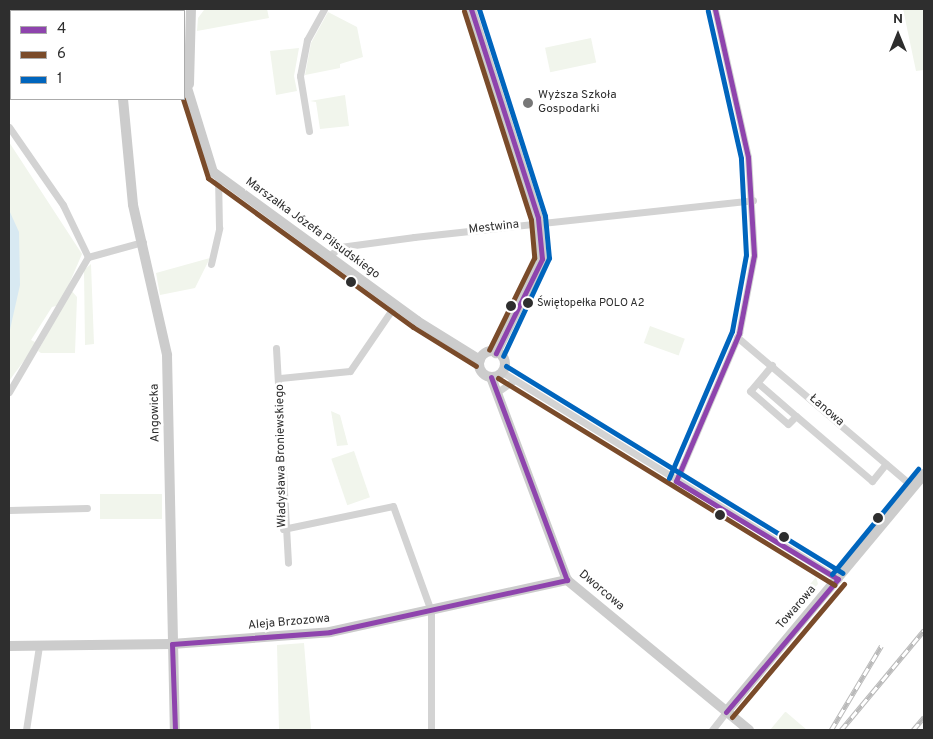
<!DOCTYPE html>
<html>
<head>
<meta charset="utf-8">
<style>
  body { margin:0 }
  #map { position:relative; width:933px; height:739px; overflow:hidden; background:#fff; font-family:Overpass,sans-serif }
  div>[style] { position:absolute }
  .green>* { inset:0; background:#f1f5ec; transform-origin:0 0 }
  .water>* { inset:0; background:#d8e9f2 }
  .street>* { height:7px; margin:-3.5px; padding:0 3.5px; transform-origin:3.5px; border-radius:3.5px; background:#d3d3d3 }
  .secondary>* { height:10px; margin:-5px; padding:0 5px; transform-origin:5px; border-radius:5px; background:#ccc }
  .secondary>.ring { margin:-5px; padding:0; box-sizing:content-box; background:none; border:10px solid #ccc; border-radius:50% }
  .rail>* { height:4.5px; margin-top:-2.25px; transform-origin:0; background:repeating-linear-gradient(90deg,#fff 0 8px,#bababa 0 16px); box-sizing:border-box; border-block:1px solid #bababa }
  .bus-1>* { height:5px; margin:-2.5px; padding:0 2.5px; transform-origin:2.5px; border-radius:2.5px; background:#8e44ad }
  .bus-2>* { height:5px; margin:-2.5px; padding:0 2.5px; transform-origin:2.5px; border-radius:2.5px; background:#7a4b2a }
  .bus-3>* { height:5px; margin:-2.5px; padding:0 2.5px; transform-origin:2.5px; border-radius:2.5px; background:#0065bd }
  .dots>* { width:14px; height:14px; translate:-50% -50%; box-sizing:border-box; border:2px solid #fff; border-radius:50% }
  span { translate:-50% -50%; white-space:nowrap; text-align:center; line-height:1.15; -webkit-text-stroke:5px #fff; paint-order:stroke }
  .bus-label { font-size:11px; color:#2e2e2e }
  .left { translate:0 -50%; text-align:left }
  .poi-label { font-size:12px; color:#2e2e2e }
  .street-label { font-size:12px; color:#2e2e2e }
  .frame { position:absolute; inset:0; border:10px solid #2e2e2e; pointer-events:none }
  .legend { position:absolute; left:10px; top:10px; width:175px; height:90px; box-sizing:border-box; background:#fff; border:1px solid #ababab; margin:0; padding:6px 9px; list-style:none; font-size:15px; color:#2e2e2e }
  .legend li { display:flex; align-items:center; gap:10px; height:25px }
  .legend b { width:25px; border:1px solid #ababab }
  .north { position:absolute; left:873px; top:10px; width:50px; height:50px; -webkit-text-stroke:4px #fff; paint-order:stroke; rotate:0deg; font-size:14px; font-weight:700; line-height:20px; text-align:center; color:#2e2e2e }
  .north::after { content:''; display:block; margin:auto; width:18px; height:22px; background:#2e2e2e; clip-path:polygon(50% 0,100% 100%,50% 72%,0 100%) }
</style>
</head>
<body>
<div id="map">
  <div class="green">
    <i style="clip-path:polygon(267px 9px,269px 18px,197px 31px,198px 18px,204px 10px)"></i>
    <i style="clip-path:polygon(903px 9px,924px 9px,924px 70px,916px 71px)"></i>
    <i style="clip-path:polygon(328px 12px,357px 27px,363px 57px,340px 64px,340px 68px,305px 75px,311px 43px)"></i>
    <i style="left:591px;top:38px;width:25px;height:47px;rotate:78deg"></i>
    <i style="clip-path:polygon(299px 48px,294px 76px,297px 91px,276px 95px,270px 51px)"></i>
    <i style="clip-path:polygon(345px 95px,349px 126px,320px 129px,316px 102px,310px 101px)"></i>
    <i style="clip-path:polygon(9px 142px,82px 254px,60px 305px,52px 307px,31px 340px,37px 343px,9px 381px)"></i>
    <i style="clip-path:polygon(210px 258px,195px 288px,160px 295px,156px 273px)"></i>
    <i style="clip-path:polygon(91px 264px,94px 344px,85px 345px,84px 270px)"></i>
    <i style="clip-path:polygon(71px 290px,77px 297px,75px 353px,41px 353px,38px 351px)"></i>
    <i style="left:650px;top:326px;width:37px;height:18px;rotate:20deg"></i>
    <i style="clip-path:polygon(331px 411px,340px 415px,348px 445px,337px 446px)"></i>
    <i style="left:354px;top:451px;width:49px;height:24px;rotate:71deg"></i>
    <i style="left:162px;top:494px;width:25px;height:62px;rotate:90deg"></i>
    <i style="clip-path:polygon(816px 577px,818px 584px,788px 619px,789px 610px)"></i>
    <i style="clip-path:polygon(304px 643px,311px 730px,279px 730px,277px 645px)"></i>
    <i style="clip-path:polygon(785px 712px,786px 712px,807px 730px,770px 730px)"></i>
  </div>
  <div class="water">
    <i style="clip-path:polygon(9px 210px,19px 232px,20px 285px,9px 334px)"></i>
  </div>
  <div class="street">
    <i style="left:9px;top:127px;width:95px;rotate:55.3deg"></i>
    <i style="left:63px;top:205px;width:58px;rotate:64.3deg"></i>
    <i style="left:309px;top:131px;width:56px;rotate:-99.3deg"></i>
    <i style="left:300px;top:76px;width:37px;rotate:-79deg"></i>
    <i style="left:307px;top:40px;width:35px;rotate:-61deg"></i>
    <i style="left:329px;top:256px;width:14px;rotate:-39deg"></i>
    <i style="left:340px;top:247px;width:75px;rotate:-7.7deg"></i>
    <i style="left:414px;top:237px;width:341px;rotate:-6.2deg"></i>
    <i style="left:211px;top:264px;width:37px;rotate:-77deg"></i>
    <i style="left:219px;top:228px;width:52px;rotate:-91.1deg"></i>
    <i style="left:737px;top:337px;width:231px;rotate:40.4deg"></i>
    <i style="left:276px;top:348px;width:215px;rotate:86.8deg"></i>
    <i style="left:772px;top:365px;width:34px;rotate:130deg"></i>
    <i style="left:750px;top:391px;width:50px;rotate:41deg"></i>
    <i style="left:788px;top:424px;width:11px;rotate:-45deg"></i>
    <i style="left:796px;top:416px;width:100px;rotate:40.5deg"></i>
    <i style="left:872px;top:481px;width:22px;rotate:-51deg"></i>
    <i style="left:502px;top:372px;width:395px;rotate:31.6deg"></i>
    <i style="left:280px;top:378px;width:70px;rotate:-5.7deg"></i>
    <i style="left:350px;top:371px;width:80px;rotate:-55.7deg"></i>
    <i style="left:758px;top:383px;width:50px;rotate:41deg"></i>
    <i style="left:9px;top:392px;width:156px;rotate:-59.7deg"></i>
    <i style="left:88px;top:257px;width:57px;rotate:-15.3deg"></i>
    <i style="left:496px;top:393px;width:21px;rotate:-35deg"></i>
    <i style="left:676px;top:481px;width:161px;rotate:-66.9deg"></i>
    <i style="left:739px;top:333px;width:79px;rotate:-79.1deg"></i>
    <i style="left:754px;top:255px;width:98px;rotate:-93.5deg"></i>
    <i style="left:748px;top:157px;width:152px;rotate:-102.6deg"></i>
    <i style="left:9px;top:510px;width:78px;rotate:-1.5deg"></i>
    <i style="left:283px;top:529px;width:112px;rotate:-11.8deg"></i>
    <i style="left:393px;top:506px;width:112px;rotate:70.1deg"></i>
    <i style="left:431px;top:611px;width:119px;rotate:90deg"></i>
    <i style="left:26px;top:730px;width:85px;rotate:-81.2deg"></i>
    <i style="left:712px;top:730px;width:23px;rotate:-52deg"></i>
  </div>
  <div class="secondary">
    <i style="left:471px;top:9px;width:219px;rotate:72.2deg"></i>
    <i style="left:538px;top:218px;width:41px;rotate:84.4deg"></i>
    <i style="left:542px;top:259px;width:105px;rotate:116.1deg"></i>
    <i style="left:119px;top:11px;width:4px;rotate:-27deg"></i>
    <i style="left:184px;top:78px;width:98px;rotate:72.9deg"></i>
    <i style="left:213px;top:172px;width:253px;rotate:36.1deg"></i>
    <i style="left:417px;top:321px;width:74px;rotate:31.8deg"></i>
    <i style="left:189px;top:84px;width:75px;rotate:-88.5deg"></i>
    <i style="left:123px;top:99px;width:106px;rotate:84.6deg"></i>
    <i style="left:133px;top:205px;width:154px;rotate:77.2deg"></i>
    <i style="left:167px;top:355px;width:375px;rotate:88.8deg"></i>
    <i class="ring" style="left:479px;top:351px;width:16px;height:16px"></i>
    <i style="left:491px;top:377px;width:217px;rotate:69.5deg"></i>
    <i style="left:567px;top:580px;width:236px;rotate:39.5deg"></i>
    <i style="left:9px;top:646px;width:163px;rotate:-0.7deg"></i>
    <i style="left:172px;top:644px;width:158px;rotate:-4.3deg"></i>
    <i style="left:330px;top:632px;width:243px;rotate:-12.4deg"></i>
    <i style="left:726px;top:712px;width:310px;rotate:-50.2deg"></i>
  </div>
  <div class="rail">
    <i style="left:831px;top:730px;width:98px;rotate:-59.2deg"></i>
    <i style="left:841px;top:730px;width:130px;rotate:-50.3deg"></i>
    <i style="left:913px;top:730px;width:17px;rotate:-50deg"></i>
  </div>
  <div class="bus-1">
    <i style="left:471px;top:9px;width:219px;rotate:72.2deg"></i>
    <i style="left:538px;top:218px;width:41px;rotate:84.4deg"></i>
    <i style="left:542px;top:259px;width:105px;rotate:116.1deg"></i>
    <i style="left:491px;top:377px;width:217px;rotate:69.5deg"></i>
    <i style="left:676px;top:481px;width:161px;rotate:-66.9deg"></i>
    <i style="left:739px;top:333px;width:79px;rotate:-79.1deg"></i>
    <i style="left:754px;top:255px;width:98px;rotate:-93.5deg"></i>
    <i style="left:748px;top:157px;width:152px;rotate:-102.6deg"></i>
    <i style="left:676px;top:481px;width:189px;rotate:31.2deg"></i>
    <i style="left:172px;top:644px;width:158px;rotate:-4.3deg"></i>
    <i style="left:330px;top:632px;width:243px;rotate:-12.4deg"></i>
    <i style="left:172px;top:644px;width:86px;rotate:88deg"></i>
    <i style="left:726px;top:712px;width:174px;rotate:-49.9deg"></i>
  </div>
  <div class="bus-2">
    <i style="left:464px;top:11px;width:219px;rotate:72.2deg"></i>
    <i style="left:531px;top:220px;width:38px;rotate:85deg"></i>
    <i style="left:534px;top:258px;width:102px;rotate:116.1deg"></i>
    <i style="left:183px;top:99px;width:83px;rotate:72.4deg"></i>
    <i style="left:208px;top:178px;width:253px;rotate:36deg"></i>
    <i style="left:413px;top:327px;width:74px;rotate:31.8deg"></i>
    <i style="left:498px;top:378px;width:395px;rotate:31.6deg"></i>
    <i style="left:732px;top:717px;width:174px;rotate:-49.9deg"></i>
  </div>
  <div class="bus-3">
    <i style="left:479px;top:9px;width:217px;rotate:72.3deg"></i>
    <i style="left:545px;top:216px;width:42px;rotate:84.6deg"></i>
    <i style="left:549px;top:258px;width:108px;rotate:115.1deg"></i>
    <i style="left:506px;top:366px;width:395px;rotate:31.6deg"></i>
    <i style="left:669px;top:478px;width:160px;rotate:-66.8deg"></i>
    <i style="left:732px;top:331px;width:77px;rotate:-79.6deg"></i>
    <i style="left:746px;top:255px;width:97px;rotate:-93deg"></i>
    <i style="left:741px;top:158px;width:151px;rotate:-102.7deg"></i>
    <i style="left:832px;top:574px;width:136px;rotate:-50.7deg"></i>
  </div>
  <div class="dots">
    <i style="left:528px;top:103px;background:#777"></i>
    <i style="left:351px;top:282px;background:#2e2e2e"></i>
    <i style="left:528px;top:303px;background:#2e2e2e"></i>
    <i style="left:511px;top:306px;background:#2e2e2e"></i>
    <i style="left:720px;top:515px;background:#2e2e2e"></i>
    <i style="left:878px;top:518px;background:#2e2e2e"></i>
    <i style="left:784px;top:537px;background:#2e2e2e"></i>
  </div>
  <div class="bus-label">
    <span class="left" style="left:537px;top:303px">Świętopełka POLO A2</span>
  </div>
  <div class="poi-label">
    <span class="left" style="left:538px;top:103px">Wyższa Szkoła<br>Gospodarki</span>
  </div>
  <div class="street-label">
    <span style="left:494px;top:228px;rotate:-6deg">Mestwina</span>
    <span style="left:312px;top:229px;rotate:36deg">Marszałka Józefa Piłsudskiego</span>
    <span style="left:826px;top:411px;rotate:41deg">Łanowa</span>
    <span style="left:156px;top:413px;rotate:-91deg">Angowicka</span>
    <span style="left:282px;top:456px;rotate:-91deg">Władysława Broniewskiego</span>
    <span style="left:601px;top:591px;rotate:40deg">Dworcowa</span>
    <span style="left:797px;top:608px;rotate:-49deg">Towarowa</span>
    <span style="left:289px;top:623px;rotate:-5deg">Aleja Brzozowa</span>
  </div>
  <div class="frame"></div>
  <ul class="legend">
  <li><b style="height:6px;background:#8e44ad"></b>4</li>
  <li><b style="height:6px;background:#7a4b2a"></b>6</li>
  <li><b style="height:6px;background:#0065bd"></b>1</li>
  </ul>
  <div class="north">N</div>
</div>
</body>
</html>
